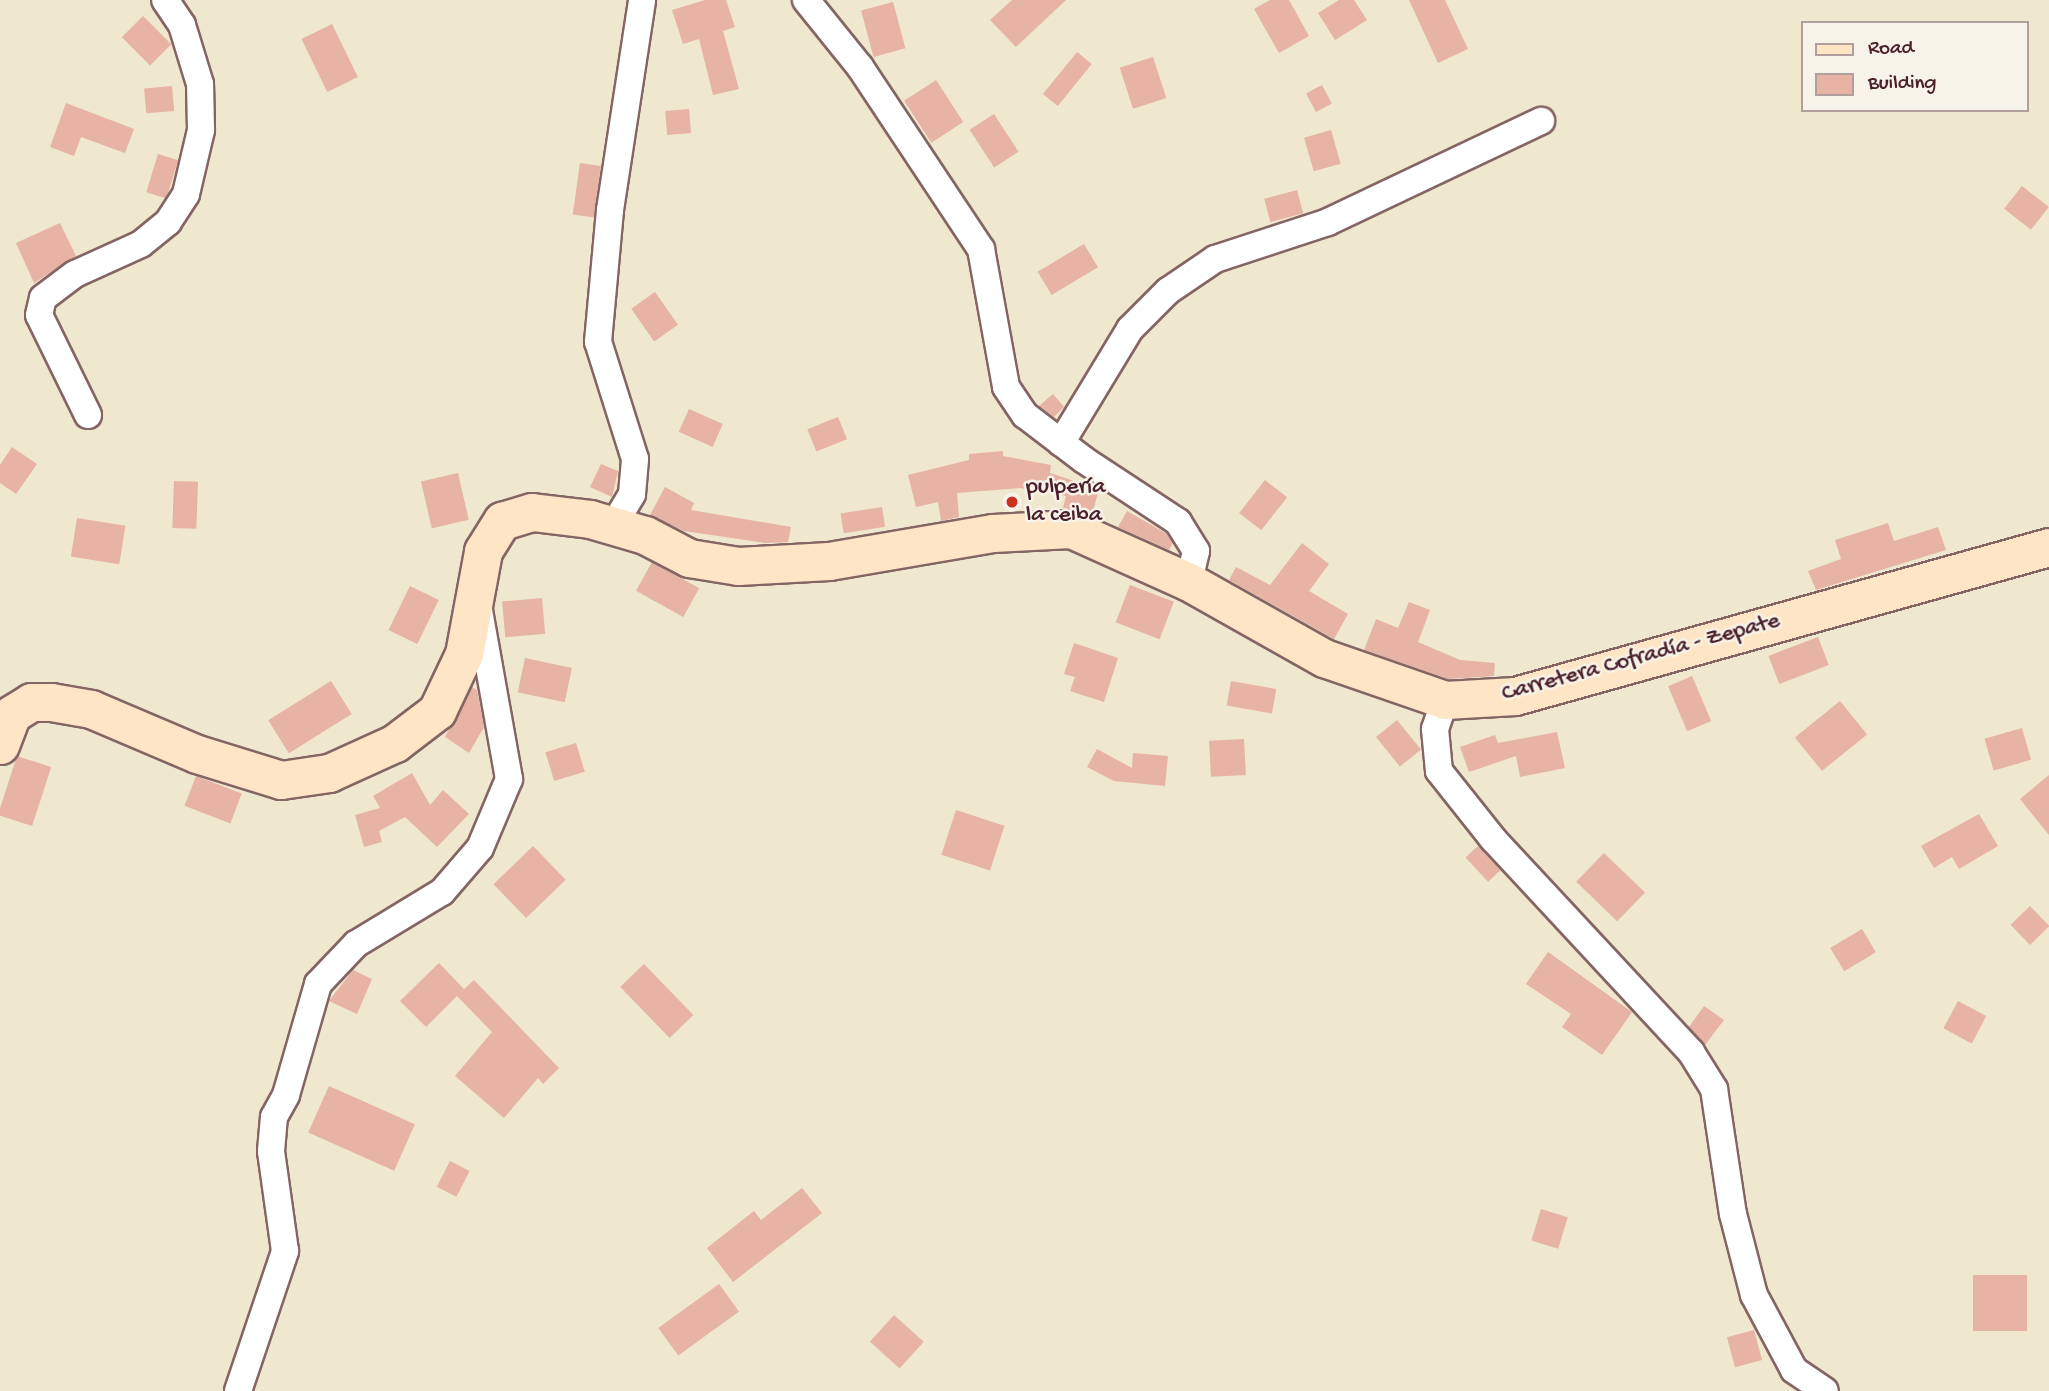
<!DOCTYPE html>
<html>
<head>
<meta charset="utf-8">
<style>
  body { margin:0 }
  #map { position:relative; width:2049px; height:1391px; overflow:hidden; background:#efe7ce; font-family:"Gochi Hand",sans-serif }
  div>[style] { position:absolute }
  .building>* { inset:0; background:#e6b3a4; transform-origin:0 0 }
  .roads { filter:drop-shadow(2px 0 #846564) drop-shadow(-2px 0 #846564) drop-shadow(0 2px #846564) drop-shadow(0 -2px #846564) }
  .street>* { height:26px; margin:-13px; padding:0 13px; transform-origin:13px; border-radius:13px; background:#fff }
  .secondary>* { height:37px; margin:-18.5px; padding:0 18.5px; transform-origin:18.5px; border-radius:18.5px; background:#fee5c5 }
  .dots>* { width:19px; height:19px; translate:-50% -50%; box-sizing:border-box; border:4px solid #f7f3e8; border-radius:50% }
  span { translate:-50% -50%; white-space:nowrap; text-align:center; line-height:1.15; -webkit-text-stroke:5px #f7f3e8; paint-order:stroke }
  .poi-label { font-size:24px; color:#4a1f2b }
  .left { translate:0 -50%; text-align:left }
  .street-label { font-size:24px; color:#4a1f2b }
  .legend { position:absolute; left:1801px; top:21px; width:228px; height:91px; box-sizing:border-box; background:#f7f3e8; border:2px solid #b29e9c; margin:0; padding:9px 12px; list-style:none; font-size:21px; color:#4a1f2b }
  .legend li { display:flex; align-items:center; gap:14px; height:35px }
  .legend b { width:35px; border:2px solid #b29e9c }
</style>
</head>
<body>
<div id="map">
  <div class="building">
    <i style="clip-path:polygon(705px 0,726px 0,735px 27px,723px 31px,739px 89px,713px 95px,699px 39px,683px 44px,672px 10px)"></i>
    <i style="clip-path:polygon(1012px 0,1066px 0,1016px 47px,990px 20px)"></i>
    <i style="clip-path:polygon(1270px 0,1289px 0,1309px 36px,1279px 53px,1254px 9px)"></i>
    <i style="clip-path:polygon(1339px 0,1354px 0,1367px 20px,1335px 40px,1318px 13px)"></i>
    <i style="clip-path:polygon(1409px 0,1445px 0,1468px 49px,1438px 63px)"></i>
    <i style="left:893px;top:2px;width:48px;height:33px;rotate:75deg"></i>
    <i style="left:143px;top:16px;width:40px;height:30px;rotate:45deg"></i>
    <i style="left:332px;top:24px;width:59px;height:34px;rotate:64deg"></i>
    <i style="left:1077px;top:52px;width:19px;height:54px;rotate:39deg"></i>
    <i style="left:1153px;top:57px;width:43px;height:35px;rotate:72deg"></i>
    <i style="left:936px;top:80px;width:50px;height:38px;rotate:57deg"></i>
    <i style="left:1322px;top:85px;width:21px;height:18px;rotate:62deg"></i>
    <i style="left:172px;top:86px;width:25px;height:28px;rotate:85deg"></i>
    <i style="clip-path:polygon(66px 103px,134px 129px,125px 153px,81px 137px,74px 156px,50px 147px)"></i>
    <i style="left:689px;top:109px;width:24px;height:24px;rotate:85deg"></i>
    <i style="left:994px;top:114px;width:45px;height:29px;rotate:57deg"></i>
    <i style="left:1331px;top:130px;width:35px;height:28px;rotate:74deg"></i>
    <i style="left:158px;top:154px;width:21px;height:40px;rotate:17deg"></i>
    <i style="left:580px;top:163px;width:21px;height:52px;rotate:8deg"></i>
    <i style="left:2022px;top:186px;width:34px;height:29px;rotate:38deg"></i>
    <i style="left:1297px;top:190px;width:24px;height:34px;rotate:75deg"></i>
    <i style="clip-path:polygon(60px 223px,76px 256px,34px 283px,16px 243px)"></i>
    <i style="left:1084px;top:244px;width:27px;height:54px;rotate:59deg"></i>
    <i style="left:655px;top:292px;width:40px;height:29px;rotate:55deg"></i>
    <i style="clip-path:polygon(1053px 394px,1064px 407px,1054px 417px,1039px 406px)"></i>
    <i style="left:689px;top:409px;width:37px;height:25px;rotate:24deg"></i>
    <i style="left:838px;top:417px;width:24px;height:33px;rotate:68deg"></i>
    <i style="clip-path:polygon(12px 447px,37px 464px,16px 494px,0 483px,0 465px)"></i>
    <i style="clip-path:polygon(1003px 451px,1003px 456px,1051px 465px,1050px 473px,1099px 489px,1092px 515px,1063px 508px,1066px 496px,1020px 488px,957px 493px,959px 517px,941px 521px,938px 502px,916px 507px,908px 475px,969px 460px,969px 454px)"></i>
    <i style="clip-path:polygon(601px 464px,618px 471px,612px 497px,590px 487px)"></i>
    <i style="left:458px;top:473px;width:48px;height:38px;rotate:77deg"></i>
    <i style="left:1265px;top:480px;width:28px;height:42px;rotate:38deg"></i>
    <i style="left:174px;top:481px;width:24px;height:47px;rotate:2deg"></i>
    <i style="clip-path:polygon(665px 487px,694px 503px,691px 510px,791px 527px,788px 542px,765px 543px,684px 531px,650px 515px)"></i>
    <i style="left:882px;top:507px;width:20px;height:42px;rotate:81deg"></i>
    <i style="clip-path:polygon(1127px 511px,1167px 534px,1173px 543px,1169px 550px,1118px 527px)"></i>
    <i style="left:77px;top:518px;width:49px;height:39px;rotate:9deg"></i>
    <i style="clip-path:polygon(1888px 523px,1894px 541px,1938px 527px,1946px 550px,1816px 590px,1808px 571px,1841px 559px,1835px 540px)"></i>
    <i style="clip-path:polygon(1302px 543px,1329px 564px,1309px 591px,1348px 614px,1334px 639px,1229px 580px,1236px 567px,1270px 585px)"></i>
    <i style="left:652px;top:562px;width:54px;height:33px;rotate:29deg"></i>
    <i style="left:1130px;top:585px;width:47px;height:40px;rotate:21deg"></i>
    <i style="left:410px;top:586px;width:32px;height:49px;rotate:26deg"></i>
    <i style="left:542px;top:598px;width:36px;height:40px;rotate:85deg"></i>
    <i style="clip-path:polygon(1409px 602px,1430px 610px,1418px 642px,1460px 660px,1495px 663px,1494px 676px,1448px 679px,1364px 650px,1376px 619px,1398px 628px)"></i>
    <i style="left:1818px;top:637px;width:30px;height:53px;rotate:69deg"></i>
    <i style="clip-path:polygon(1074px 643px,1118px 658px,1104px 702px,1070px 691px,1075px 677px,1064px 674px)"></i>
    <i style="left:525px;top:658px;width:48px;height:35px;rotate:12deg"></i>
    <i style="left:1692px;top:676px;width:49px;height:26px;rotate:67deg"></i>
    <i style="left:331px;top:681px;width:39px;height:74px;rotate:58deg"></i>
    <i style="left:1231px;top:681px;width:46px;height:25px;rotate:10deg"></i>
    <i style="clip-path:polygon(472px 687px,477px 690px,484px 727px,469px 753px,445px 737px)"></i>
    <i style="left:1840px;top:701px;width:43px;height:58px;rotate:51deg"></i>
    <i style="left:1397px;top:720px;width:38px;height:27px;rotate:51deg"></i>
    <i style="left:2022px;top:728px;width:33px;height:39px;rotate:74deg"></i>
    <i style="clip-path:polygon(1557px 732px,1565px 768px,1520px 777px,1516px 756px,1469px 772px,1460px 747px,1495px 735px,1498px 743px)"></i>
    <i style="left:1244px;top:739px;width:36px;height:35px;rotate:87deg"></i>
    <i style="left:576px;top:743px;width:30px;height:32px;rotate:73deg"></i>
    <i style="clip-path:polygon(1097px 749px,1132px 768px,1133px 753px,1168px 756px,1165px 786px,1114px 781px,1087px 767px)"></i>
    <i style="left:17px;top:756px;width:36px;height:62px;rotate:18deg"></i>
    <i style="clip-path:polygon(412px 773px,430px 805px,443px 790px,469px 814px,437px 847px,405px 817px,379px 831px,382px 842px,364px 847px,355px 815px,380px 808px,373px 796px)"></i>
    <i style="clip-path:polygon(2049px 775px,2049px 835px,2020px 799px)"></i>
    <i style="left:196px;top:776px;width:49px;height:32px;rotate:21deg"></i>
    <i style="left:956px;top:810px;width:51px;height:47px;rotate:18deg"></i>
    <i style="clip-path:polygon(1979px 814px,1998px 846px,1959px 869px,1952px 857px,1934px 868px,1921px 846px)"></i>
    <i style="left:533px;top:846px;width:47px;height:55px;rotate:46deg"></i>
    <i style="left:1478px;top:846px;width:33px;height:17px;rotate:47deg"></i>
    <i style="left:1604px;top:853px;width:57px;height:40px;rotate:44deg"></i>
    <i style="left:2030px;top:906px;width:28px;height:27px;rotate:46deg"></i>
    <i style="left:1862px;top:929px;width:27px;height:37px;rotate:59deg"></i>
    <i style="clip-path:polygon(1548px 952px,1632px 1012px,1602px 1055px,1562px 1027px,1571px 1014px,1526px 984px)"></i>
    <i style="clip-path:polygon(439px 963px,464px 989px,459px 994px,474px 980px,559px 1068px,543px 1084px,538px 1078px,504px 1118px,455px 1076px,492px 1032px,457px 996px,426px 1027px,400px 1001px)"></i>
    <i style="left:644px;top:964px;width:71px;height:33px;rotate:46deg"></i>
    <i style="clip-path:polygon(353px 970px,372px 979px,357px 1014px,329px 1001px)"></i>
    <i style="left:1958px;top:1001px;width:32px;height:31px;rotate:28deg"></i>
    <i style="clip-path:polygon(1704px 1006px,1724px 1020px,1705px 1045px,1689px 1027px)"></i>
    <i style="left:329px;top:1086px;width:94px;height:51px;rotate:24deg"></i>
    <i style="left:450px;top:1161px;width:22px;height:29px;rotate:27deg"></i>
    <i style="clip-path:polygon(802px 1188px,822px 1213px,733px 1282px,707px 1248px,754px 1211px,761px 1220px)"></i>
    <i style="left:1541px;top:1209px;width:28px;height:33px;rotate:17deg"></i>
    <i style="left:1973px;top:1275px;width:54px;height:56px"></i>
    <i style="left:719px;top:1284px;width:34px;height:75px;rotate:54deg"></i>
    <i style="left:894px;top:1315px;width:40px;height:36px;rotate:42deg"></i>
    <i style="left:1754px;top:1330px;width:31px;height:28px;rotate:75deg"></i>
  </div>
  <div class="roads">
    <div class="street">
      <i style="left:806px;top:0;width:86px;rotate:51.1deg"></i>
      <i style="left:860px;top:67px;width:219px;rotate:56.4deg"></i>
      <i style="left:981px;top:249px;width:140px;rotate:79.7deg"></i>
      <i style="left:1006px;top:387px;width:34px;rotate:56deg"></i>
      <i style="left:1025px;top:415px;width:74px;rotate:37.3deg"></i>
      <i style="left:1084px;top:460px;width:113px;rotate:33.4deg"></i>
      <i style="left:1178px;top:522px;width:34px;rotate:58deg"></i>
      <i style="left:1196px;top:551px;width:32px;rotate:103deg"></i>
      <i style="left:88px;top:415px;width:111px;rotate:-116.1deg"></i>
      <i style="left:39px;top:315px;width:17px;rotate:-77deg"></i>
      <i style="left:43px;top:298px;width:40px;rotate:-37deg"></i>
      <i style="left:75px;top:274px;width:72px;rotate:-24.4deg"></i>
      <i style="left:141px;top:244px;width:35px;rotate:-39deg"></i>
      <i style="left:168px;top:222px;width:33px;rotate:-57deg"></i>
      <i style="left:186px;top:194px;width:66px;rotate:-76.8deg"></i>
      <i style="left:201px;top:130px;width:46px;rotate:-91.2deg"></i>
      <i style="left:200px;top:84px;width:62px;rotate:-107deg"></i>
      <i style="left:182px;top:25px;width:30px;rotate:-124deg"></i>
      <i style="left:1061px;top:443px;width:133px;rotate:-58.8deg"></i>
      <i style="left:1130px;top:329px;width:54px;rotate:-45deg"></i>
      <i style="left:1168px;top:291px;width:57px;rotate:-34.2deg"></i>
      <i style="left:1215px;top:259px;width:119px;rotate:-18.1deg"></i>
      <i style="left:1328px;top:222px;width:236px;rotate:-25.4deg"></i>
      <i style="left:613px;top:526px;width:37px;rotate:-59deg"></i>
      <i style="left:632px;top:494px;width:35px;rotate:-85deg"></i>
      <i style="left:635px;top:459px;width:123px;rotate:-107.5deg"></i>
      <i style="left:598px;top:342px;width:133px;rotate:-84.8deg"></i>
      <i style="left:610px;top:210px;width:212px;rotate:-81.3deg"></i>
      <i style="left:1445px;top:700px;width:31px;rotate:109deg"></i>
      <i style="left:1435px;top:729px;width:42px;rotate:84.6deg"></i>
      <i style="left:1439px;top:771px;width:87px;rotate:51.5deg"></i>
      <i style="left:1493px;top:839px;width:291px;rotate:47.1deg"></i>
      <i style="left:1691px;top:1052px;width:44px;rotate:58.1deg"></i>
      <i style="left:1714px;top:1089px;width:126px;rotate:81.4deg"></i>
      <i style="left:1733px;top:1214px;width:84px;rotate:75.5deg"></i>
      <i style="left:1754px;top:1295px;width:85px;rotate:61.9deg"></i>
      <i style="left:1794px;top:1370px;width:37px;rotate:34deg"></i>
      <i style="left:238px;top:1391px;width:148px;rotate:-71.4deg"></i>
      <i style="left:285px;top:1251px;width:101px;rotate:-98deg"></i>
      <i style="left:271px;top:1151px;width:34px;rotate:-85deg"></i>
      <i style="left:274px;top:1117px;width:25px;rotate:-61deg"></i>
      <i style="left:286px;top:1095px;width:116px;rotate:-73.9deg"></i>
      <i style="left:318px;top:984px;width:55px;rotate:-46.5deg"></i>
      <i style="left:356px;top:944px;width:100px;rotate:-31.2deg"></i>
      <i style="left:442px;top:892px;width:58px;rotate:-49.2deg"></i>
      <i style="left:480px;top:848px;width:75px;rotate:-67.2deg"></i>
      <i style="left:509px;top:779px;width:172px;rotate:-100.1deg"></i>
    </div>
    <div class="secondary">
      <i style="left:0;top:745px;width:33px;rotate:-69deg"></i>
      <i style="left:12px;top:714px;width:22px;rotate:-32deg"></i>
      <i style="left:31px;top:702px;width:20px"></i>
      <i style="left:51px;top:702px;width:41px;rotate:9.9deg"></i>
      <i style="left:91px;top:709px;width:115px;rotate:23deg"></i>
      <i style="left:197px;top:754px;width:88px;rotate:17.2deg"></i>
      <i style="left:281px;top:780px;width:49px;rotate:-8.3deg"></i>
      <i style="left:329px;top:773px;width:72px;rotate:-24.4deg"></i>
      <i style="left:395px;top:743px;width:53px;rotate:-37.3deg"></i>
      <i style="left:437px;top:711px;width:63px;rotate:-64.7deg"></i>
      <i style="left:464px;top:654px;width:105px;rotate:-79.5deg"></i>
      <i style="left:483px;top:551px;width:36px;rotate:-58deg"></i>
      <i style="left:502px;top:521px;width:31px;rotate:-17deg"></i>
      <i style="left:532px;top:512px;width:58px;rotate:6.9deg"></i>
      <i style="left:590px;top:519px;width:57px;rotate:16.2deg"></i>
      <i style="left:645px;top:535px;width:50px;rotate:27.6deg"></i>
      <i style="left:689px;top:558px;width:50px;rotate:9.3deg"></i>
      <i style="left:738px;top:566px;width:91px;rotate:-3.1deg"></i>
      <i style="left:829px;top:561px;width:166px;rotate:-9.7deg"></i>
      <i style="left:993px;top:533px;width:78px;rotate:-2.9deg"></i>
      <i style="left:1071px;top:529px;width:129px;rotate:24.2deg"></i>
      <i style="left:1189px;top:582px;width:155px;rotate:29.4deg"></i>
      <i style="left:1324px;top:658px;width:128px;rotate:19.1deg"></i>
      <i style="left:1445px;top:700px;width:70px;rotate:-3.3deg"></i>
      <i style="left:1515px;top:696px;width:554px;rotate:-15.59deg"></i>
    </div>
  </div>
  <div class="dots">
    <i style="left:1012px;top:502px;background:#c8321e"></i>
  </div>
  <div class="poi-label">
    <span class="left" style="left:1026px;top:502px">pulpería<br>la ceiba</span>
  </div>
  <div class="street-label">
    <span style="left:1641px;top:658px;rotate:-15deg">Carretera Cofradía - Zepate</span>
  </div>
  <ul class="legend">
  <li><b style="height:9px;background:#fee5c5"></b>Road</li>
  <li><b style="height:19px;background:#e6b3a4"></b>Building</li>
  </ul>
</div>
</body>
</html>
